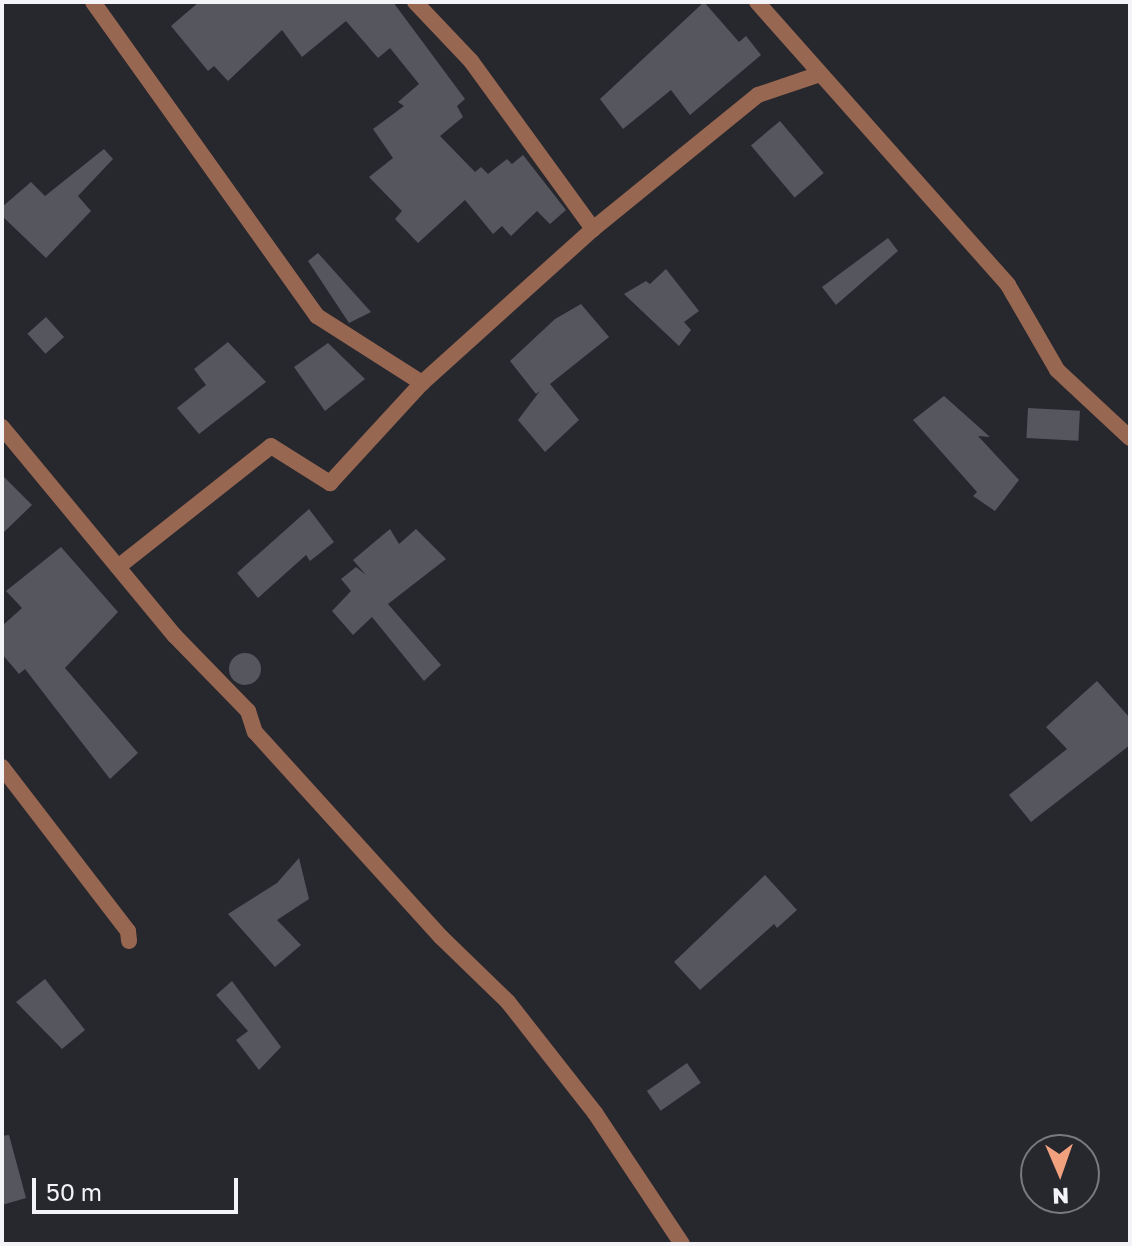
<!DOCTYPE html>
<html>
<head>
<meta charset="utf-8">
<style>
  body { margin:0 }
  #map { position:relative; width:1132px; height:1246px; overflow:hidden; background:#27272e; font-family:"Golos Text",sans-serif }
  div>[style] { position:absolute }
  .building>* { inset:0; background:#56565e; transform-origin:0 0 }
  .round { border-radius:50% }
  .minor>* { height:16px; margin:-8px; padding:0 8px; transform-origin:8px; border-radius:8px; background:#986751 }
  span { translate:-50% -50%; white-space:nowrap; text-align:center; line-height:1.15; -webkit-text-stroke:8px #27272e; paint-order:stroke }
  .frame { position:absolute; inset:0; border:4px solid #f3f3f8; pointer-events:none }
  .north { position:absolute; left:1020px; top:1134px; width:80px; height:80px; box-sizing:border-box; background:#27272e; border:2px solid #79797f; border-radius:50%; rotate:178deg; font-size:22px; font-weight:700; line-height:32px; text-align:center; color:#f3f3f8 }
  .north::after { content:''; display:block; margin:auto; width:28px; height:36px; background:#f1a17d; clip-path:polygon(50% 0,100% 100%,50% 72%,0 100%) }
  .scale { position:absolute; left:32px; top:1178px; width:206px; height:36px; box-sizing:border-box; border:4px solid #f3f3f8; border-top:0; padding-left:10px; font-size:24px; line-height:28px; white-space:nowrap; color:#f3f3f8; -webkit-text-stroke:6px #27272e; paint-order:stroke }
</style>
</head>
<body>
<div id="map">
  <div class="building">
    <i style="clip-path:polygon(199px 2px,393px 2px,465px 99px,457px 106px,463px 117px,440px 136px,475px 172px,481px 167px,488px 174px,507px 159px,512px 164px,523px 155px,566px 210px,550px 224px,537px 211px,511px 236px,502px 226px,493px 234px,465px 200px,418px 243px,395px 219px,402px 211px,369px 177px,393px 158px,373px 129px,404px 106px,398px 102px,419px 84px,390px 48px,378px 58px,346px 21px,302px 57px,282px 30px,228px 81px,214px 66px,208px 71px,171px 26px)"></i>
    <i style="clip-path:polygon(704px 2px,739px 42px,746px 36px,761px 55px,690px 115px,671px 90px,623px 129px,600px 99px)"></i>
    <i style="left:780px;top:121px;width:68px;height:38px;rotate:50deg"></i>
    <i style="clip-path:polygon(104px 149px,113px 159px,78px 196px,91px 211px,46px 258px,2px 216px,2px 207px,31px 182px,45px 196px)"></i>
    <i style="clip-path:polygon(888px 238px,898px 251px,836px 305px,822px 287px)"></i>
    <i style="clip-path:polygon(318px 253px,371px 312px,349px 323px,308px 261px)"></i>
    <i style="clip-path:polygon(666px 269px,699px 311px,684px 322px,691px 330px,679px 346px,624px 294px,646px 281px,650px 284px)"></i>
    <i style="clip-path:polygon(581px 304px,609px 337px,550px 384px,579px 420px,545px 452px,518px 420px,540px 391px,536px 394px,510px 361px,555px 319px)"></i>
    <i style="left:46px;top:317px;width:27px;height:25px;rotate:48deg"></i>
    <i style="clip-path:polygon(228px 342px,266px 382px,199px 434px,177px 408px,206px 385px,194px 369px)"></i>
    <i style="clip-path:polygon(328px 343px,365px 379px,325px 411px,294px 367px)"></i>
    <i style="clip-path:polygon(944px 396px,990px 437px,978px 436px,1019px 480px,995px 511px,973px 496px,977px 492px,913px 420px)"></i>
    <i style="left:1028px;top:408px;width:52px;height:30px;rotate:3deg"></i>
    <i style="clip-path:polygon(2px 475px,32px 505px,2px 534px)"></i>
    <i style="clip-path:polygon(309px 509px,334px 542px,310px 561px,306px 555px,258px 598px,237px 573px)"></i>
    <i style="clip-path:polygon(390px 529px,399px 544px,416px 529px,446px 559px,388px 604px,441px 665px,424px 681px,372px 617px,353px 635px,332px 611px,351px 591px,341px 579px,356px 567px,366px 575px,353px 560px)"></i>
    <i style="clip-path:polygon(61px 547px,118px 612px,65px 668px,138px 753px,110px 779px,25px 669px,19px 674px,2px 654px,2px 626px,22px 608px,6px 591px)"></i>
    <i class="round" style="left:229px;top:653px;width:32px;height:32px"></i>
    <i style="clip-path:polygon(1097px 681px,1130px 718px,1130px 745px,1031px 822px,1009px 795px,1067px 749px,1046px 727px)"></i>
    <i style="clip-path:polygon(299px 858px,309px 899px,277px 920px,301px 945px,275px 967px,228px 914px,277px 883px)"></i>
    <i style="clip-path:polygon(765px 875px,797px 910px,777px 928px,774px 924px,700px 990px,674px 962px)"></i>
    <i style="clip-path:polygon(45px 979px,85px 1030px,62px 1049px,16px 1002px)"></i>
    <i style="clip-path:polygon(232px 981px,281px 1047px,259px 1070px,236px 1040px,248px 1031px,216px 995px)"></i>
    <i style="left:687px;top:1063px;width:24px;height:49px;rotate:55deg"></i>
    <i style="clip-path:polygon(9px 1135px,26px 1198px,2px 1205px,2px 1136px)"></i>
  </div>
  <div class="minor">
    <i style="left:93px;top:2px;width:386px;rotate:54.5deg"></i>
    <i style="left:317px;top:316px;width:125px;rotate:32.5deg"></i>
    <i style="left:415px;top:2px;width:81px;rotate:46.5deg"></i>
    <i style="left:471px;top:61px;width:208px;rotate:54deg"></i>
    <i style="left:757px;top:2px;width:378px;rotate:48.4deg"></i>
    <i style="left:1008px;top:285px;width:98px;rotate:60deg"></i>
    <i style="left:1057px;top:370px;width:100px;rotate:43deg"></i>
    <i style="left:2px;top:427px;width:271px;rotate:50.4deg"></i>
    <i style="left:175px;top:636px;width:105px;rotate:45.8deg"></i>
    <i style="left:248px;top:711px;width:22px;rotate:72deg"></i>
    <i style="left:255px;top:732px;width:277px;rotate:47.8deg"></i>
    <i style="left:441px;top:937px;width:93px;rotate:44.1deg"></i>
    <i style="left:508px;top:1002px;width:141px;rotate:51.9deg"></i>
    <i style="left:595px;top:1113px;width:157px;rotate:56.4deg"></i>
    <i style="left:118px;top:567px;width:195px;rotate:-38.3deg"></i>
    <i style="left:271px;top:446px;width:70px;rotate:32.1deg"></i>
    <i style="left:330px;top:483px;width:136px;rotate:-47.4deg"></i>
    <i style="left:422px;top:383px;width:230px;rotate:-42deg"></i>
    <i style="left:593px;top:229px;width:213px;rotate:-39.1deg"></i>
    <i style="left:758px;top:95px;width:62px;rotate:-18.7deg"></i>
    <i style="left:2px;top:767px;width:207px;rotate:52.5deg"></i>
    <i style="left:128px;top:931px;width:10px;rotate:84deg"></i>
  </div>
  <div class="frame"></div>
  <div class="north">N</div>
  <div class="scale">50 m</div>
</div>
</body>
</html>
